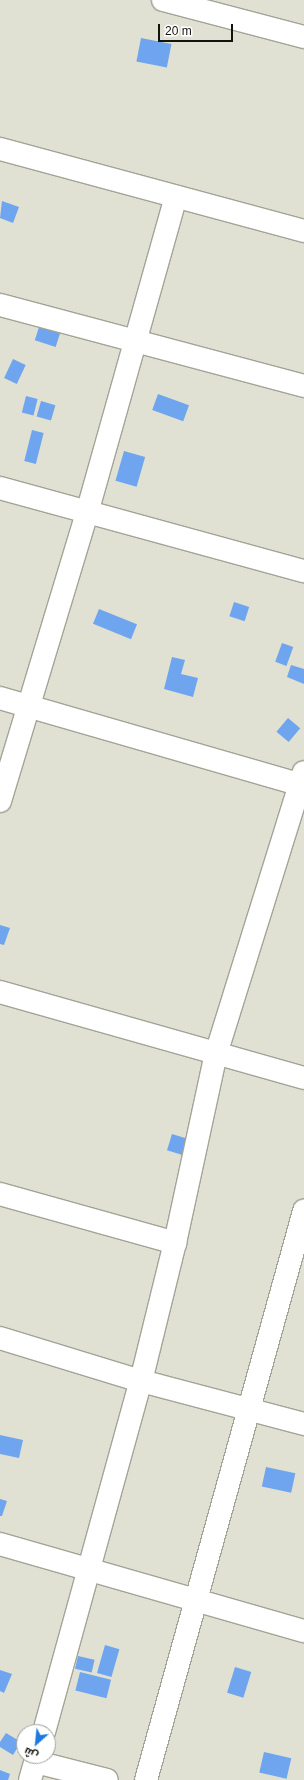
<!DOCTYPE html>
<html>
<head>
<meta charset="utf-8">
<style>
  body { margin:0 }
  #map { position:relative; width:304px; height:1780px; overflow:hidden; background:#e0e1d3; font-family:Helvetica,Cairo,sans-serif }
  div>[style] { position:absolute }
  .building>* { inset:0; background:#6ea5ee; transform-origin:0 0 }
  .roads { filter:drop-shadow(1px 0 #a3a498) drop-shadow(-1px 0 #a3a498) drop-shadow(0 1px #a3a498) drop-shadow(0 -1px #a3a498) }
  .minor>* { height:22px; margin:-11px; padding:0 11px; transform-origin:11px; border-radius:11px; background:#fff }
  span { translate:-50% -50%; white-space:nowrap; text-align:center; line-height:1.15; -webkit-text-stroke:4px #fff; paint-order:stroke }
  .north { position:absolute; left:16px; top:1724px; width:40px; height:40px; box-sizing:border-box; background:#fff; border:1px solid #a1a19f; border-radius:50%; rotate:207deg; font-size:11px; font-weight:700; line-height:16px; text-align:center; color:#13130e }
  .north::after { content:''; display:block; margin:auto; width:14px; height:18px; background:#1d79e2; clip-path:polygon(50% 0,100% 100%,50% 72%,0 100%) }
  .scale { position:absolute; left:158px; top:24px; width:75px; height:18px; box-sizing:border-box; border:2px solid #13130e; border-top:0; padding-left:5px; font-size:12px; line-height:14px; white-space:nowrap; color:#13130e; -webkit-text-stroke:3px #fff; paint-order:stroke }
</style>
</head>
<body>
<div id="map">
  <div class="building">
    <i style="left:141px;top:38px;width:31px;height:24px;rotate:11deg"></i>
    <i style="clip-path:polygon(2px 201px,19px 207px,13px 223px,0 218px)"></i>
    <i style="left:40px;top:324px;width:22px;height:17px;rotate:18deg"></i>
    <i style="left:13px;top:359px;width:14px;height:21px;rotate:25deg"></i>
    <i style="left:158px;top:394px;width:33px;height:17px;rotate:20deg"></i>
    <i style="left:26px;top:396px;width:12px;height:17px;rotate:14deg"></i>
    <i style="left:41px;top:401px;width:15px;height:16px;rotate:16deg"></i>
    <i style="left:32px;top:430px;width:12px;height:32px;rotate:14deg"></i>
    <i style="left:124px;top:451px;width:22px;height:31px;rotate:16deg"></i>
    <i style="left:234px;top:602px;width:16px;height:15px;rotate:18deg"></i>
    <i style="left:99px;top:609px;width:41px;height:16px;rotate:22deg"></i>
    <i style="left:282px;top:643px;width:12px;height:20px;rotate:20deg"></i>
    <i style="clip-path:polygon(172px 657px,185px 660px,181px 674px,198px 678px,193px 697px,164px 689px)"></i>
    <i style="clip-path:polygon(291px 665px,304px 669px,304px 684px,287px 677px)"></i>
    <i style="left:288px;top:718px;width:16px;height:18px;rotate:40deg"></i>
    <i style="clip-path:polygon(0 925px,10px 928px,4px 945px,0 944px)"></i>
    <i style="left:172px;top:1134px;width:17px;height:17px;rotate:17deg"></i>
    <i style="clip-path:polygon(0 1435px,23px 1440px,19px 1458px,0 1454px)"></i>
    <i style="left:266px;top:1467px;width:30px;height:20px;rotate:12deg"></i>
    <i style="clip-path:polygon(0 1499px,7px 1501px,2px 1516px,0 1516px)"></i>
    <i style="left:105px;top:1645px;width:15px;height:29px;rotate:16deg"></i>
    <i style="left:78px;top:1656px;width:17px;height:13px;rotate:13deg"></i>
    <i style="left:235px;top:1667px;width:17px;height:27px;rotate:17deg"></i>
    <i style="clip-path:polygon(0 1670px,12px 1674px,4px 1693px,0 1691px)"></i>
    <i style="left:80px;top:1672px;width:32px;height:19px;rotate:14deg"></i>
    <i style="clip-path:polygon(6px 1733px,21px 1742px,13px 1755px,0 1747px,0 1742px)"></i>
    <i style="left:264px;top:1752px;width:28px;height:21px;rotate:13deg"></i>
    <i style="clip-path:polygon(0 1770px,10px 1774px,8px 1780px,0 1780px)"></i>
  </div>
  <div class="roads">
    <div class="minor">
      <i style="left:163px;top:0;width:146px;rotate:14.7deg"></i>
      <i style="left:0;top:149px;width:315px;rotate:15.1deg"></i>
      <i style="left:0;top:305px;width:315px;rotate:14.9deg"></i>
      <i style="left:0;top:488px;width:315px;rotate:15.3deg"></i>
      <i style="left:0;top:698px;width:316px;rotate:16.1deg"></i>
      <i style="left:0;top:801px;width:301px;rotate:-73.2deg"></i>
      <i style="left:87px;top:513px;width:328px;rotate:-74.3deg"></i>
      <i style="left:0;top:992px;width:316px;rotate:15.8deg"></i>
      <i style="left:0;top:1194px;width:182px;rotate:15.6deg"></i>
      <i style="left:0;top:1338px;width:147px;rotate:17deg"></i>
      <i style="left:141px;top:1381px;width:169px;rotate:14.8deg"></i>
      <i style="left:0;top:1544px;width:316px;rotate:16deg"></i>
      <i style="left:44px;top:1732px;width:364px;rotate:-74.6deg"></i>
      <i style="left:141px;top:1381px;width:142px;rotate:-76.2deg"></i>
      <i style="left:175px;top:1243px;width:193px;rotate:-77.8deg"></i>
      <i style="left:216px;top:1054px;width:295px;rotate:-72.7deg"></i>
      <i style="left:36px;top:1762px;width:73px;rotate:14.2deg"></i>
      <i style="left:30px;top:1780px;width:25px;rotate:-74deg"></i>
      <i style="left:146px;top:1780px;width:591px;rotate:-74.48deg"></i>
    </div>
  </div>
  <div class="north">ش</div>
  <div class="scale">20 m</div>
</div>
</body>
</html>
